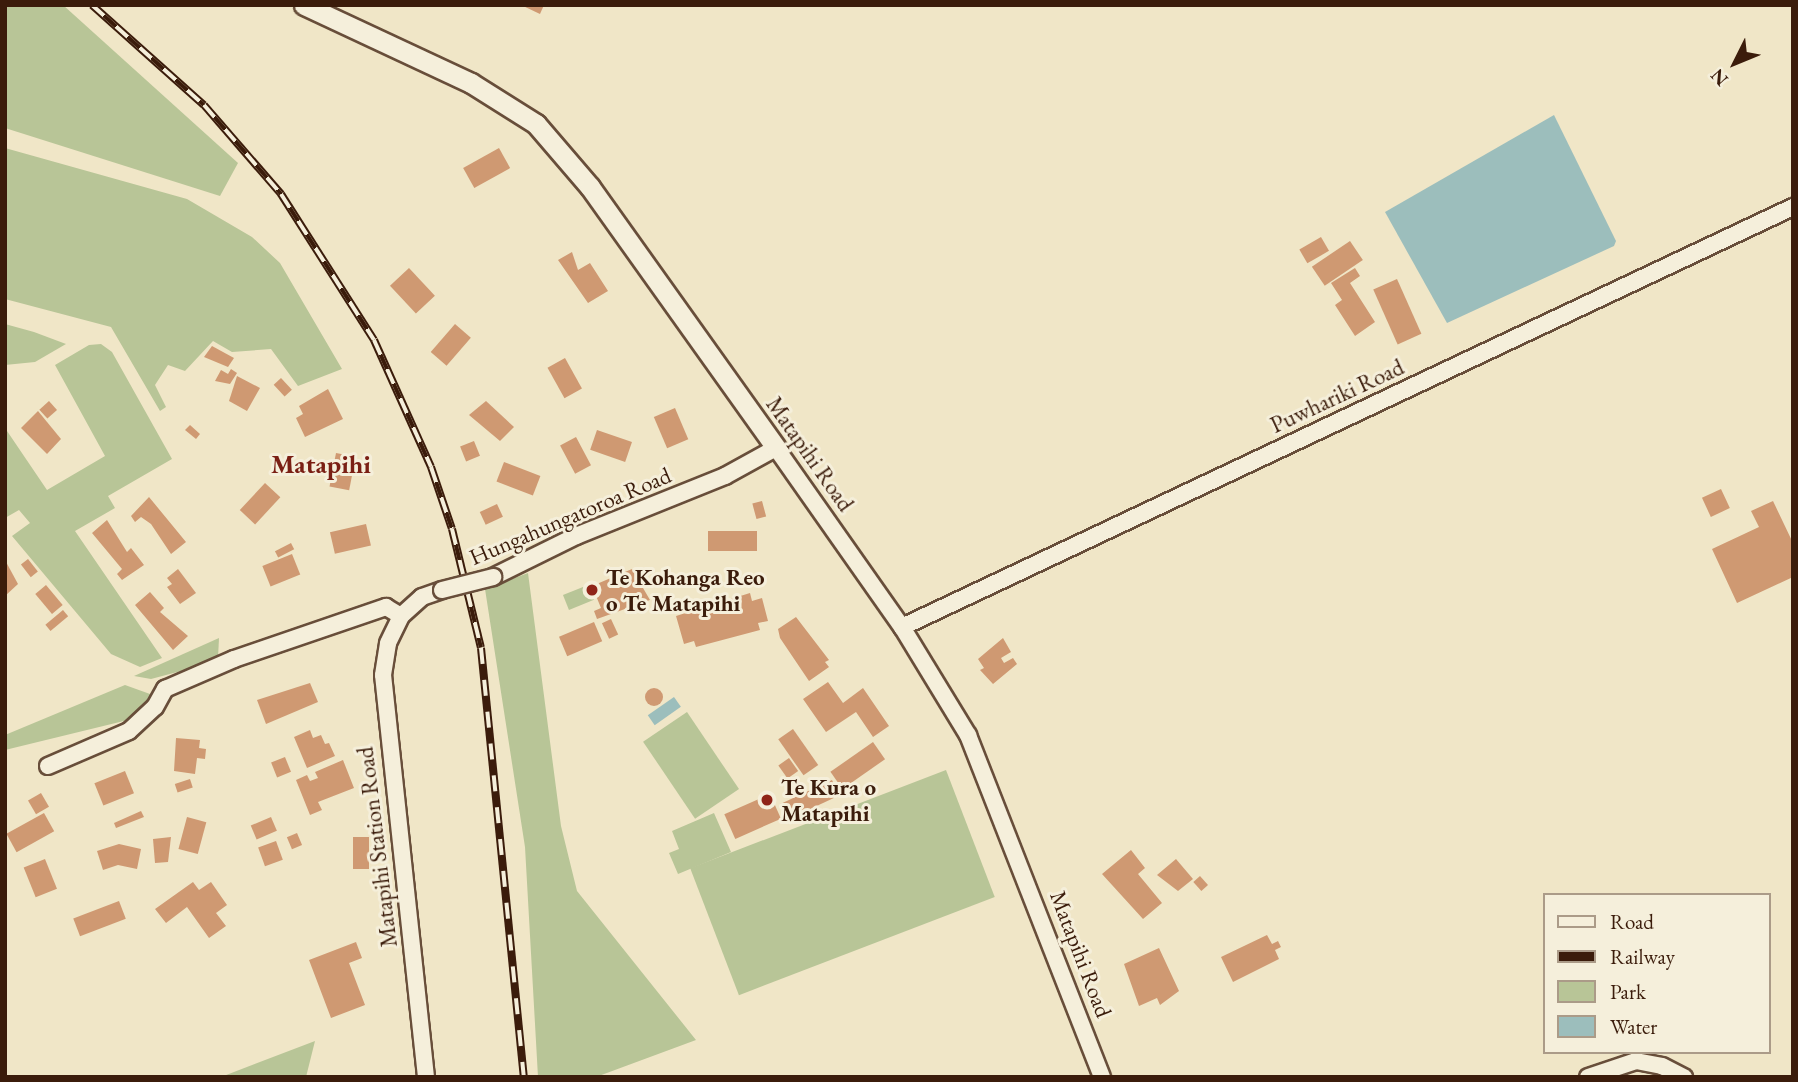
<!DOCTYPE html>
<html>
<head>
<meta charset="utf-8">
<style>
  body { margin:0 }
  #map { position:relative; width:1798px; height:1082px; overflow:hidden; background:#f0e6c7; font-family:"EB Garamond",serif }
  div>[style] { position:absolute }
  .green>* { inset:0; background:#b8c597; transform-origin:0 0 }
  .water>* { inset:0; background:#9cbebc; transform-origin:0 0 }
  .building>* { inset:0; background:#cf9972; transform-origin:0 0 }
  .round { border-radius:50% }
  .roads { filter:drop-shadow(2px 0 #684e3a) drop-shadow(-2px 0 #684e3a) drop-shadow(0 2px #684e3a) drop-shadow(0 -2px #684e3a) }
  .minor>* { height:16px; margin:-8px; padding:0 8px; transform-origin:8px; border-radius:8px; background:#f5efdb }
  .tertiary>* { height:19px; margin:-9.5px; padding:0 9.5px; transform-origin:9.5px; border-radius:9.5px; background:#f5efdb }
  .rail>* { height:8px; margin-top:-4px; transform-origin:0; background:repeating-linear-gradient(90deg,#f5efdb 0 16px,#3b1c0b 0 32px); box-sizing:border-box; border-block:2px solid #3b1c0b }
  .bridges { filter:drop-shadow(2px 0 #684e3a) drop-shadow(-2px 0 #684e3a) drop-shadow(0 2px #684e3a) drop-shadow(0 -2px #684e3a) }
  .minor-bridge>* { height:16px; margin:-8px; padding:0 8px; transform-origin:8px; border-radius:8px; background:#f5efdb }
  .dots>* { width:19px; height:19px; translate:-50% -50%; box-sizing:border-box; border:4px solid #f5efdb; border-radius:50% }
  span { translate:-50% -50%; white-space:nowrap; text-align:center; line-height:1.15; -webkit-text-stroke:6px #f5efdb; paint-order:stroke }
  .street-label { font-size:23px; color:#3b1c0b }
  .poi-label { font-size:23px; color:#3b1c0b; font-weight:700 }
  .left { translate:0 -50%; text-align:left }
  .quarter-label { font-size:26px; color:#7a1f14; font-weight:700 }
  .frame { position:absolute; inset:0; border:7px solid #3b1c0b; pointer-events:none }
  .legend { position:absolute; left:1543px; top:893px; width:228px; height:161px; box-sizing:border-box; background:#f5efdb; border:2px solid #ab9b88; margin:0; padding:9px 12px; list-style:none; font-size:21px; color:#3b1c0b }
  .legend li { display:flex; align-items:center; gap:14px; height:35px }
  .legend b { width:35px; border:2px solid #ab9b88 }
  .north { position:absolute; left:1700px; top:28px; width:70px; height:70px; -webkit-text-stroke:5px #f5efdb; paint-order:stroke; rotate:227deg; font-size:19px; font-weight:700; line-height:28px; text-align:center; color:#3b1c0b }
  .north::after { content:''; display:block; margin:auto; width:24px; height:32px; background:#3b1c0b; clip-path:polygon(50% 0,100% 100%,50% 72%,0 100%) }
</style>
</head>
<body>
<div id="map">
  <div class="green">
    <i style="clip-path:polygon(5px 5px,63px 5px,238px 163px,220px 196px,5px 128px)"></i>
    <i style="clip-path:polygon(5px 148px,187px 199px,252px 237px,280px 263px,342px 369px,298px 386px,271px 349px,232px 352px,213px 341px,185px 371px,168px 365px,155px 385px,166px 407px,160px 411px,111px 327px,5px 299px)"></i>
    <i style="clip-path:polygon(5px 324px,34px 332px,66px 344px,35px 362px,5px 365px)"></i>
    <i style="clip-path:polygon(101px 344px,112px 352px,172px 459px,108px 496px,115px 508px,75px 531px,162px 658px,140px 667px,111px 654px,12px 536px,30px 523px,19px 510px,5px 518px,5px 428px,47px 490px,105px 456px,55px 365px,89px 345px)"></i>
    <i style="clip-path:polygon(528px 573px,561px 826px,577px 891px,696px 1040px,596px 1077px,538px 1077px,525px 847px,485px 589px)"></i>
    <i style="left:588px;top:585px;width:16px;height:27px;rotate:68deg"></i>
    <i style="clip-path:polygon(219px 638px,218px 658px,211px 663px,151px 679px,134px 676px)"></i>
    <i style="clip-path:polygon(125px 685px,150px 694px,152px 702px,132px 719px,5px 750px,5px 735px)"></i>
    <i style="left:687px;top:712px;width:93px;height:53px;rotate:56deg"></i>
    <i style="left:946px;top:770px;width:136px;height:274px;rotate:69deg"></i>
    <i style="clip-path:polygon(714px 813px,731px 852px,678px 874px,669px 853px,679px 849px,672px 831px)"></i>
    <i style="clip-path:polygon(315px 1041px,306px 1077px,221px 1077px)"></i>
  </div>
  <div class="water">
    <i style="clip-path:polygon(1554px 115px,1616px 241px,1614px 246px,1447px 323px,1385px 212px)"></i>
    <i style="left:674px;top:697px;width:12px;height:32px;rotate:55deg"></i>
  </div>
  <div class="building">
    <i style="clip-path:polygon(521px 5px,544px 5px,540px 14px)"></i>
    <i style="left:499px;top:148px;width:23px;height:41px;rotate:61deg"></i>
    <i style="left:1321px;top:237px;width:16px;height:25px;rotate:60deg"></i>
    <i style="left:1350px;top:241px;width:23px;height:46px;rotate:56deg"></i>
    <i style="clip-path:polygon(572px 252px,578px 270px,590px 263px,608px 291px,588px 303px,558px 260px)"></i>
    <i style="left:409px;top:268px;width:38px;height:26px;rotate:47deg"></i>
    <i style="clip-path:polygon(1355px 268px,1360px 276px,1350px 283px,1375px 322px,1355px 336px,1335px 305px,1342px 300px,1331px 283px)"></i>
    <i style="left:1397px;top:279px;width:60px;height:26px;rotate:66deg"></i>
    <i style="left:455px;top:324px;width:21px;height:37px;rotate:41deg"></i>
    <i style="clip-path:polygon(212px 346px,234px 358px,228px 367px,204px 357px)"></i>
    <i style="left:565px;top:358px;width:35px;height:20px;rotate:61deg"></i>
    <i style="clip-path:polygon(231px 369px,237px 373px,230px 384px,215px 381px,221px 370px,228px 374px)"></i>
    <i style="clip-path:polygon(237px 376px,260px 388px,247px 411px,229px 401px)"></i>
    <i style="left:281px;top:378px;width:16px;height:10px;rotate:47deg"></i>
    <i style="clip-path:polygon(328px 389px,343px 419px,305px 437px,296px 418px,303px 414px,299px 406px)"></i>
    <i style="left:49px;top:401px;width:12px;height:13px;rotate:48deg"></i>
    <i style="clip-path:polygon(486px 401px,514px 427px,500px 441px,469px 415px)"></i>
    <i style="left:675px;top:408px;width:34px;height:23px;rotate:67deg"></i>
    <i style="clip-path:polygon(38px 411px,61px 439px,47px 454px,21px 428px)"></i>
    <i style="clip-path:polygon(190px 425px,200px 434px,196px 439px,185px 430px)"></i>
    <i style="left:597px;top:430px;width:37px;height:21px;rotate:19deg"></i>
    <i style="left:576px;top:437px;width:32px;height:18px;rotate:62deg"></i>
    <i style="left:474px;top:441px;width:16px;height:15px;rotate:68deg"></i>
    <i style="left:336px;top:453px;width:20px;height:34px;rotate:11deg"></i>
    <i style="left:504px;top:462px;width:39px;height:21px;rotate:21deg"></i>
    <i style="left:265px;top:483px;width:21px;height:37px;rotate:43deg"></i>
    <i style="left:1721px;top:489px;width:21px;height:21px;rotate:65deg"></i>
    <i style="clip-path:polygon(149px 497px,186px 542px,171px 554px,151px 524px,141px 517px,135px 522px,131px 516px)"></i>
    <i style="left:762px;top:501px;width:16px;height:10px;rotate:75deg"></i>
    <i style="clip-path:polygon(1773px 501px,1793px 543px,1793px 577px,1737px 603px,1712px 549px,1759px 527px,1751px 511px)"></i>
    <i style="left:497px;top:504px;width:14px;height:19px;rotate:65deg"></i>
    <i style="clip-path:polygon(107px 520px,127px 552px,131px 548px,144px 565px,122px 580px,117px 574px,122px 569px,92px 533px)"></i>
    <i style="left:366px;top:524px;width:22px;height:37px;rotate:77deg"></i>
    <i style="left:757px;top:531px;width:20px;height:49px;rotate:90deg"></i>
    <i style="left:291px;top:543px;width:7px;height:18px;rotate:63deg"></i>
    <i style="left:292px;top:554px;width:22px;height:32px;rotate:68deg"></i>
    <i style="left:28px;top:559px;width:16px;height:9px;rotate:52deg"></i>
    <i style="clip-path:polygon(5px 560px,18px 584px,5px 596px)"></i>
    <i style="clip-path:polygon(178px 569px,196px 593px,180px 604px,167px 587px,172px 584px,167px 578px)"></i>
    <i style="clip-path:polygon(632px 569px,650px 600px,597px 619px,594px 611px,601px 608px,592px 586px)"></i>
    <i style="left:46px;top:585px;width:26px;height:14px;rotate:50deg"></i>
    <i style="clip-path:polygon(150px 592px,164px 608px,160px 612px,188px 636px,173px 650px,135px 605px)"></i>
    <i style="clip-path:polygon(750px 593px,752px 601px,762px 598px,768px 621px,758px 623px,760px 630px,696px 647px,694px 641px,684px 644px,676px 616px)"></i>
    <i style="left:63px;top:610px;width:8px;height:23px;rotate:50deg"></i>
    <i style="clip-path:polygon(796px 617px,829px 660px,825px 662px,829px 667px,809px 681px,780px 638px,778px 629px)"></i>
    <i style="left:611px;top:619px;width:17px;height:10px;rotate:65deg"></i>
    <i style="left:594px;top:622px;width:21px;height:38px;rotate:67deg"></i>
    <i style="clip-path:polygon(1003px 638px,1011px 652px,1001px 658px,1004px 663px,1013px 658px,1017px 664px,993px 684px,980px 670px,984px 668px,978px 659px)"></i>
    <i style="clip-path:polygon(828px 682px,843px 703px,863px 688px,889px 726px,873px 737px,856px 712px,826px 732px,803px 699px)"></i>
    <i style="clip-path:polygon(310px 683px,318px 702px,266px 724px,257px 700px)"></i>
    <i class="round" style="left:645px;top:688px;width:18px;height:18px"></i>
    <i style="left:793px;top:729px;width:44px;height:18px;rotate:55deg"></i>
    <i style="clip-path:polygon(310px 730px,313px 738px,321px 735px,325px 744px,329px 743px,335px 756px,307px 768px,294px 737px)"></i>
    <i style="clip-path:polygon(176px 738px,200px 740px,199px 748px,206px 749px,205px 759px,197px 758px,195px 774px,174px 771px)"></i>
    <i style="left:873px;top:742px;width:21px;height:52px;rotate:55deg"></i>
    <i style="left:285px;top:757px;width:16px;height:15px;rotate:68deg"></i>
    <i style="left:789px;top:758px;width:16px;height:13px;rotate:55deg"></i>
    <i style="clip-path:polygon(343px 760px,354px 788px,318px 802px,322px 810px,310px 815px,296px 780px,307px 775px,310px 781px,318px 778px,315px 772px)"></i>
    <i style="left:125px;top:771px;width:24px;height:33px;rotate:68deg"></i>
    <i style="left:190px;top:779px;width:9px;height:16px;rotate:72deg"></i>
    <i style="left:832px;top:780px;width:17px;height:57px;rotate:65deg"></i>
    <i style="left:41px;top:793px;width:16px;height:15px;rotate:60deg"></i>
    <i style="left:770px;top:794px;width:27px;height:50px;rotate:66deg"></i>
    <i style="clip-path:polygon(141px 811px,144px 817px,116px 828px,114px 823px)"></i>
    <i style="left:44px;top:813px;width:21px;height:43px;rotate:61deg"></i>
    <i style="left:187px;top:817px;width:20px;height:33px;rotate:15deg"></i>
    <i style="left:271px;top:817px;width:15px;height:22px;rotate:67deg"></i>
    <i style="left:297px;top:833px;width:13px;height:11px;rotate:67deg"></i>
    <i style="clip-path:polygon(171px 837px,168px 862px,155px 863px,153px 839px)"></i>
    <i style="left:353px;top:837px;width:16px;height:32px"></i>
    <i style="left:276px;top:841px;width:20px;height:19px;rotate:70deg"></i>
    <i style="clip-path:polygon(119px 844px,141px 849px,137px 869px,118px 865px,103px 870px,97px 851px)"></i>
    <i style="clip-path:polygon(1131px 850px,1145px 868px,1138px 874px,1162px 903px,1143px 919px,1102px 874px)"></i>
    <i style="left:45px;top:859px;width:32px;height:23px;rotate:68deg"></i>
    <i style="clip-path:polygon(1176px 859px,1193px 879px,1178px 891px,1157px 875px)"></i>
    <i style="left:1200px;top:876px;width:12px;height:9px;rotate:48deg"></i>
    <i style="clip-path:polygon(193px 882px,199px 890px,211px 882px,227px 905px,216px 913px,226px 926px,209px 938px,187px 907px,166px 923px,155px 909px)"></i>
    <i style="left:119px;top:901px;width:19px;height:49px;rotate:69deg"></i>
    <i style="clip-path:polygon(1267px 935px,1272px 944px,1278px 941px,1281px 947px,1275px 950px,1279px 959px,1233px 982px,1221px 957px)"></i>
    <i style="clip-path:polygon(356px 942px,362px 958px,349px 963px,365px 1005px,331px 1018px,309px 960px)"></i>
    <i style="clip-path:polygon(1159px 948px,1179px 991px,1160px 1005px,1157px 998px,1139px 1006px,1124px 964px)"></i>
  </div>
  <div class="roads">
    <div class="minor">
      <i style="left:493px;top:577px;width:93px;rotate:-26.3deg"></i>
      <i style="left:576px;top:536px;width:161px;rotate:-21.9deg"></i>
      <i style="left:725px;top:476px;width:58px;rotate:-28.8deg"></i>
      <i style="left:776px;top:448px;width:219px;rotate:54.9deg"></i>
      <i style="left:902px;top:627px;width:127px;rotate:58.6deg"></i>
      <i style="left:968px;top:735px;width:367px;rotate:68.6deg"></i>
      <i style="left:902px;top:627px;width:985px;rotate:-25.24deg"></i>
      <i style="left:48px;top:766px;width:88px;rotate:-23.4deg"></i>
      <i style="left:129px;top:731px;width:35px;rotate:-43deg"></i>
      <i style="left:155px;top:707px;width:21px;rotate:-61deg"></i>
      <i style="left:165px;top:689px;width:75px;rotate:-23.5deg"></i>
      <i style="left:234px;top:659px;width:161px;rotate:-18.9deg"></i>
      <i style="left:386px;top:607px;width:17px;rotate:31deg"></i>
      <i style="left:426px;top:1077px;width:404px;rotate:-96.1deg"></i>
      <i style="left:383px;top:675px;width:32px;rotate:-81deg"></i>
      <i style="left:388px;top:643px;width:30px;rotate:-64deg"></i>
      <i style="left:401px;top:616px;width:28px;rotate:-42deg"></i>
      <i style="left:422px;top:597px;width:21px;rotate:-19deg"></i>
      <i style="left:1588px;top:1077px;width:51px;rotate:-18.4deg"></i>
      <i style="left:1636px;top:1061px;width:26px;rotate:11deg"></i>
      <i style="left:1662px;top:1066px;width:25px;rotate:27deg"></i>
    </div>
    <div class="tertiary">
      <i style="left:304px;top:5px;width:184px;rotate:25deg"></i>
      <i style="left:471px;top:83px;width:77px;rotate:32.2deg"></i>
      <i style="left:536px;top:124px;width:83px;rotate:49.4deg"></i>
      <i style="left:590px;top:187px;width:320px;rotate:54.5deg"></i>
    </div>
  </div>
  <div class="rail">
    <i style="left:92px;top:5px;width:150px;rotate:41.8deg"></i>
    <i style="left:204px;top:105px;width:118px;rotate:49.1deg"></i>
    <i style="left:281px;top:194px;width:173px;rotate:57.5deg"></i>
    <i style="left:374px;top:340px;width:139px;rotate:65.8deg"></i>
    <i style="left:431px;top:467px;width:65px;rotate:71.3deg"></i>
    <i style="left:452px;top:529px;width:122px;rotate:76.3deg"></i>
    <i style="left:481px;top:648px;width:431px;rotate:84.3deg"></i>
  </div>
  <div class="bridges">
    <div class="minor-bridge">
      <i style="left:442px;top:590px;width:53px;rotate:-14.3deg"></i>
    </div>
  </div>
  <div class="dots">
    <i style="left:592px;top:590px;background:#8f2418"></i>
    <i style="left:767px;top:800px;background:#8f2418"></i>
  </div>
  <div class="street-label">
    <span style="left:1337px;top:396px;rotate:-25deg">Puwhariki Road</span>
    <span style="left:810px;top:454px;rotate:55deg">Matapihi Road</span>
    <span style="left:570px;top:516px;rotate:-23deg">Hungahungatoroa Road</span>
    <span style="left:377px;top:847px;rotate:-97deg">Matapihi Station Road</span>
    <span style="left:1081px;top:954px;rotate:69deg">Matapihi Road</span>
  </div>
  <div class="poi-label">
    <span class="left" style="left:606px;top:590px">Te Kohanga Reo<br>o Te Matapihi</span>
    <span class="left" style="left:781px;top:800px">Te Kura o<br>Matapihi</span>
  </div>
  <div class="quarter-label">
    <span style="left:321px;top:465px">Matapihi</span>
  </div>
  <div class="frame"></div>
  <ul class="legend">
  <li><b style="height:9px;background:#f5efdb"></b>Road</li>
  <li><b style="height:9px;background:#3b1c0b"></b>Railway</li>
  <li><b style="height:19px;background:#b8c597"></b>Park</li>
  <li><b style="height:19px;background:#9cbebc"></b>Water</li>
  </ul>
  <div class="north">N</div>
</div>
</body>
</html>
